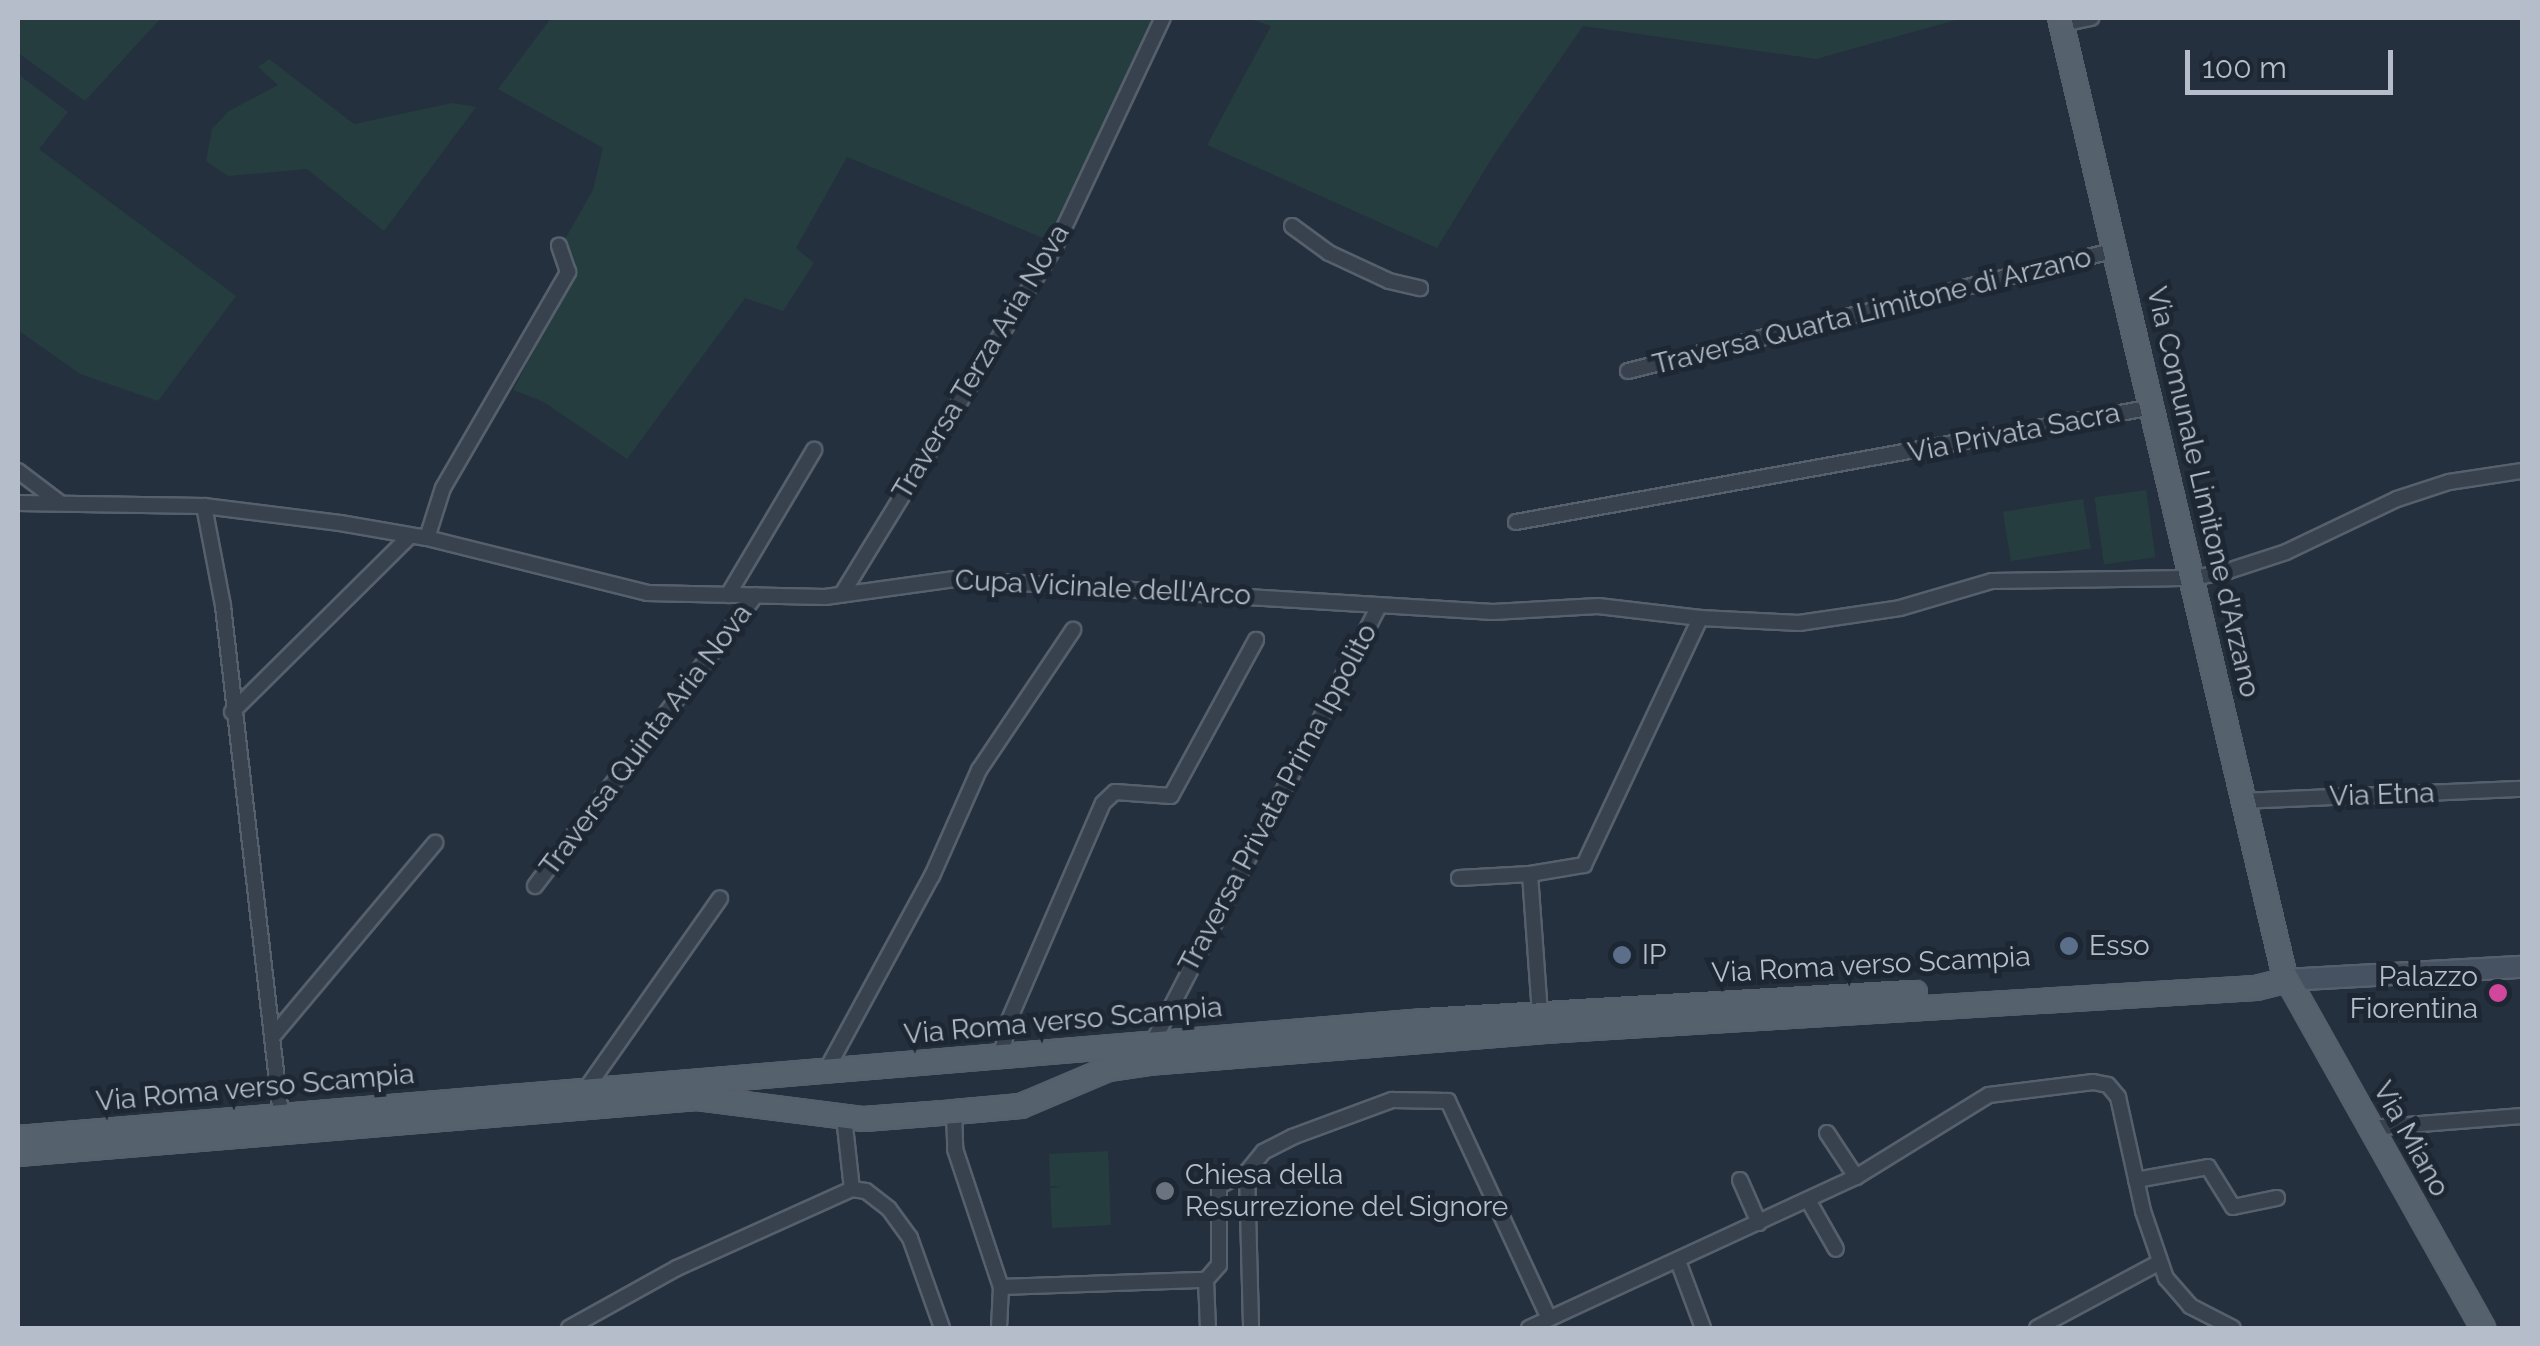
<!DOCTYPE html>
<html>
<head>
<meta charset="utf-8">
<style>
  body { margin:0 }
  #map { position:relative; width:2540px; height:1346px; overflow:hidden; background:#24303e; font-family:Raleway,sans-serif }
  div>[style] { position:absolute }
  .green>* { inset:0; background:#263d3f; transform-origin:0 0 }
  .roads { filter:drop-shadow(2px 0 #56606c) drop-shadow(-2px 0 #56606c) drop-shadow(0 2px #56606c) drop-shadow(0 -2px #56606c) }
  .street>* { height:14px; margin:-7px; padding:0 7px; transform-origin:7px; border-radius:7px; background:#38424e }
  .secondary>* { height:20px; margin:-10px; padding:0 10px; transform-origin:10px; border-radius:10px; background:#465161 }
  .primary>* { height:22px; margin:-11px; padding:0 11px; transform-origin:11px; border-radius:11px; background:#56616e }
  .dots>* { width:28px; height:28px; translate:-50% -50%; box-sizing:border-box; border:5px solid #1d2733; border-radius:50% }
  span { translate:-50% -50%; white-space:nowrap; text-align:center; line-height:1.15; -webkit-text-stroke:10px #1d2733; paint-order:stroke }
  .street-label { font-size:28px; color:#b4bdc9 }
  .poi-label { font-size:28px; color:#b4bdc9 }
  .left { translate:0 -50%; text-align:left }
  .right { translate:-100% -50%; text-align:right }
  .frame { position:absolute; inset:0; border:20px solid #b4bdc9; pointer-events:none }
  .scale { position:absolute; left:2185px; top:50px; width:208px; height:45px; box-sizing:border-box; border:5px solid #b4bdc9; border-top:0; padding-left:12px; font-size:30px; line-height:35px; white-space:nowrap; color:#b4bdc9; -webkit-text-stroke:8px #1d2733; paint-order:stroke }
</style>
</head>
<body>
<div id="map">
  <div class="green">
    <i style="clip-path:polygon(18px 18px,161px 18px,85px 101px,18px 53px)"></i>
    <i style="clip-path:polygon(551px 18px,1162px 18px,1048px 240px,847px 157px,796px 248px,814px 263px,783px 311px,745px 298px,627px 459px,544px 402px,513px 390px,575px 274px,565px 239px,593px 190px,603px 148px,498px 89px)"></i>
    <i style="clip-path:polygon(1247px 18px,1963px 18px,1816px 59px,1583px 26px,1495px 153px,1437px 248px,1207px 145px,1271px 26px)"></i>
    <i style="clip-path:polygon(269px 59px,354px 124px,452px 103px,476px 107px,384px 231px,307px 169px,228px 176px,206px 161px,212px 129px,229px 111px,278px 85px,258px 67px)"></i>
    <i style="clip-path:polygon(18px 74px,68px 112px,39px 149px,236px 296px,158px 401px,80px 374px,18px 330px)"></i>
    <i style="left:2146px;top:490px;width:68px;height:52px;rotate:82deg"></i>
    <i style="left:2083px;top:499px;width:50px;height:81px;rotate:81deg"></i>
    <i style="clip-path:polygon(1108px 1151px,1111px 1225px,1052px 1228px,1050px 1188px,1063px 1187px,1050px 1186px,1049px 1154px)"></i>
  </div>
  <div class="roads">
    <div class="street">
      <i style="left:2062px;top:24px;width:30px;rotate:-12deg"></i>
      <i style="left:1292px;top:226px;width:46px;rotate:36.1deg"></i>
      <i style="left:1329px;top:253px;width:66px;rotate:25deg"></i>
      <i style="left:1389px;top:281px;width:32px;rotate:13deg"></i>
      <i style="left:1628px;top:371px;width:503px;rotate:-13.93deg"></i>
      <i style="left:18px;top:471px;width:51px;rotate:37.1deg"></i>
      <i style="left:18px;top:503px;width:186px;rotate:0.9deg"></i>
      <i style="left:204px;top:506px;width:137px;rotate:7.1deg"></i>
      <i style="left:340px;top:523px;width:88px;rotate:9.8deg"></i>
      <i style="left:427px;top:538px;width:227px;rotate:14deg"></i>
      <i style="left:647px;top:593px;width:178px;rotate:1.3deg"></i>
      <i style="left:825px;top:597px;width:131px;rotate:-7.9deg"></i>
      <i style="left:955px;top:579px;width:539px;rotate:3.51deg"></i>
      <i style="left:1493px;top:612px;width:105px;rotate:-3.3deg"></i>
      <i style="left:1598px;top:606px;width:103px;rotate:6.7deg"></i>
      <i style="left:1700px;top:618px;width:99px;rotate:2.9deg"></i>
      <i style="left:1799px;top:623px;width:102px;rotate:-8.4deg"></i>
      <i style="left:1900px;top:608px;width:96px;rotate:-16.4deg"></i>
      <i style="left:1992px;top:581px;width:201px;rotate:-0.9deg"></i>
      <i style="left:2193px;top:578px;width:36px;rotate:-11deg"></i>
      <i style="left:2228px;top:571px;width:61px;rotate:-18.1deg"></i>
      <i style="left:2286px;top:552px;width:123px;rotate:-25.5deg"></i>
      <i style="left:2397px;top:499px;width:55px;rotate:-18.1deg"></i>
      <i style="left:2449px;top:482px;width:74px;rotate:-8.6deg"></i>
      <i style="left:204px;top:506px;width:102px;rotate:79.2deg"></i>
      <i style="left:223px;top:606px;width:513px;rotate:83.51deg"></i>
      <i style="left:1516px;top:522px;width:647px;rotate:-10.23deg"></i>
      <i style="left:427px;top:538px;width:52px;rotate:-72.3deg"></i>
      <i style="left:443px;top:488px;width:250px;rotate:-59.9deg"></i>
      <i style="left:568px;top:272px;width:28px;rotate:-109deg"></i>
      <i style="left:842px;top:594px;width:407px;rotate:-58.5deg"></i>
      <i style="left:1055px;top:247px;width:253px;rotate:-64.8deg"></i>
      <i style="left:728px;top:595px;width:169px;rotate:-59.3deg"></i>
      <i style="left:232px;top:712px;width:250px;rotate:-44.7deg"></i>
      <i style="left:2242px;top:801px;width:280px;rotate:-2.5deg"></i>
      <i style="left:1459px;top:878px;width:71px;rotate:-3.2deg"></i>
      <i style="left:535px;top:886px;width:365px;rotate:-52.8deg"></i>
      <i style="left:1540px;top:1014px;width:140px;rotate:-94.1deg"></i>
      <i style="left:1530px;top:874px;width:55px;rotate:-9.5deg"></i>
      <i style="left:1584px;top:865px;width:273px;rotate:-64.8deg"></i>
      <i style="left:274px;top:1035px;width:251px;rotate:-50deg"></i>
      <i style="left:1152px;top:1044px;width:493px;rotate:-62.6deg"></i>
      <i style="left:1001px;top:1056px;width:37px;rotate:-77deg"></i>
      <i style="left:1009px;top:1020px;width:236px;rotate:-66.6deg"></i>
      <i style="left:1103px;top:803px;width:16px;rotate:-43deg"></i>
      <i style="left:1115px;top:792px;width:56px;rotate:4.1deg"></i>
      <i style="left:1171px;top:796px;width:178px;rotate:-61.4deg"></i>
      <i style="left:827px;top:1069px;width:220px;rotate:-61.5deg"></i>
      <i style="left:932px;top:876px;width:116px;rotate:-66.1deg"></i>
      <i style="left:979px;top:770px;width:169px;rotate:-56.1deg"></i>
      <i style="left:586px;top:1089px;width:233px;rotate:-54.9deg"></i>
      <i style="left:954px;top:1112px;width:37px;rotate:88deg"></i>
      <i style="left:955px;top:1149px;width:145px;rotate:71.6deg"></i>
      <i style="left:1001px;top:1287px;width:41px;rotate:92.8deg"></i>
      <i style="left:844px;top:1117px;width:72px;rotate:83.7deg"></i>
      <i style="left:2370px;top:1128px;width:152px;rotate:-4.5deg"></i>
      <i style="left:1827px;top:1133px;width:53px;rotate:56.6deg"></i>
      <i style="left:1247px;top:1172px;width:26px;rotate:-51deg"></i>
      <i style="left:1263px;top:1152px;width:33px;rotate:-27deg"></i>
      <i style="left:1292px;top:1137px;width:107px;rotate:-20.3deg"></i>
      <i style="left:1392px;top:1100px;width:56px;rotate:1deg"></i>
      <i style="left:1448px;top:1101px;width:240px;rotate:65.1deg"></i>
      <i style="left:1740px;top:1180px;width:47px;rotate:66.2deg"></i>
      <i style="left:2136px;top:1180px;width:73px;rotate:-10.2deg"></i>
      <i style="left:2208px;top:1167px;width:47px;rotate:58deg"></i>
      <i style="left:2233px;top:1207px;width:45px;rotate:-11.6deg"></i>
      <i style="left:852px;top:1189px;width:14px;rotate:8deg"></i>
      <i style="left:866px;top:1191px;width:29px;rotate:38deg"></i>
      <i style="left:889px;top:1209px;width:36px;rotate:54deg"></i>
      <i style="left:910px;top:1238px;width:96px;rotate:70.4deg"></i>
      <i style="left:1808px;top:1200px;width:56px;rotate:60.3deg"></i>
      <i style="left:1678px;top:1261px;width:72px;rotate:69.5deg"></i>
      <i style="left:1001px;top:1287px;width:205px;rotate:-2deg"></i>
      <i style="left:569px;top:1328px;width:124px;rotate:-29.1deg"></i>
      <i style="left:677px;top:1268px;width:192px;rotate:-24.3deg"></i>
      <i style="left:1208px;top:1328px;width:48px;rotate:-92.4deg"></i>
      <i style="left:1206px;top:1280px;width:20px;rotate:-49deg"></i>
      <i style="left:1219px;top:1265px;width:79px;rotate:-90deg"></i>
      <i style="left:1219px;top:1186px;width:31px;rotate:-27deg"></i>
      <i style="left:1247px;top:1172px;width:156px;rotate:88.5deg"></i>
      <i style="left:1529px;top:1328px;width:360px;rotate:-24.8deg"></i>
      <i style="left:1856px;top:1177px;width:156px;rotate:-31.7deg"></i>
      <i style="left:1989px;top:1095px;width:105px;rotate:-7.1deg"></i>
      <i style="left:2093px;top:1082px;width:15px;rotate:11deg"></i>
      <i style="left:2108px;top:1085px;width:16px;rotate:50deg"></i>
      <i style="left:2118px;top:1097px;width:117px;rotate:77.6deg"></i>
      <i style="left:2143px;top:1211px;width:71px;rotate:71.1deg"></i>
      <i style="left:2166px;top:1278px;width:37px;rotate:49deg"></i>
      <i style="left:2190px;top:1306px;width:48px;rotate:27.1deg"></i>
      <i style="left:2037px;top:1328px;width:137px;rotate:-28.2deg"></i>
    </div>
    <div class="secondary">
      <i style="left:2287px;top:980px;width:235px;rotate:-3.2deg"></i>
    </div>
    <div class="primary">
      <i style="left:2060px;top:18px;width:981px;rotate:76.8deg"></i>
      <i style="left:2284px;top:973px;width:407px;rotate:60.7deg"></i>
      <i style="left:18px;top:1138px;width:1411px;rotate:-4.76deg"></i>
      <i style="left:1424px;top:1021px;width:492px;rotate:-3.3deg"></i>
      <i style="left:18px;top:1154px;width:681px;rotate:-4.71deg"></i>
      <i style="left:697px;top:1098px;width:168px;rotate:7.2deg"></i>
      <i style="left:864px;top:1119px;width:90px;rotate:-4.4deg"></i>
      <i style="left:954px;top:1112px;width:67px;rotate:-5.1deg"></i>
      <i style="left:1021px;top:1106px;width:95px;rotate:-23deg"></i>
      <i style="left:1108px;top:1069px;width:41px;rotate:-8.3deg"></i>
      <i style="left:1149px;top:1063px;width:396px;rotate:-4.6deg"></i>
      <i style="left:1544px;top:1031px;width:713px;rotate:-3.46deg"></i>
      <i style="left:2256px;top:988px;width:32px;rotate:-14deg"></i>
    </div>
  </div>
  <div class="dots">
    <i style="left:2069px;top:946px;background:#5c6f8a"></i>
    <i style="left:1622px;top:955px;background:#5c6f8a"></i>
    <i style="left:2498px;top:993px;background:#d1479c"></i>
    <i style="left:1165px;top:1191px;background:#6b7280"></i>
  </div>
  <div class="street-label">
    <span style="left:1872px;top:311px;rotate:-14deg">Traversa Quarta Limitone di Arzano</span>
    <span style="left:981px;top:362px;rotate:-59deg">Traversa Terza Aria Nova</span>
    <span style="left:2014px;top:433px;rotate:-11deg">Via Privata Sacra</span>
    <span style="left:2203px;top:492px;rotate:77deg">Via Comunale Limitone d'Arzano</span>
    <span style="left:1103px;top:588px;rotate:3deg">Cupa Vicinale dell'Arco</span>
    <span style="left:646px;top:740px;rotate:-53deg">Traversa Quinta Aria Nova</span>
    <span style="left:2382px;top:795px;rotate:-2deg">Via Etna</span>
    <span style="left:1278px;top:798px;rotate:-62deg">Traversa Privata Prima Ippolito</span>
    <span style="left:1871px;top:965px;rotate:-3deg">Via Roma verso Scampia</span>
    <span style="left:1063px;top:1021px;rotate:-5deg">Via Roma verso Scampia</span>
    <span style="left:255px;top:1088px;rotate:-5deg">Via Roma verso Scampia</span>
    <span style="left:2411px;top:1139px;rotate:61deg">Via Miano</span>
  </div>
  <div class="poi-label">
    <span class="left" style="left:2089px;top:946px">Esso</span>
    <span class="left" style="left:1642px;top:955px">IP</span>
    <span class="right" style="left:2478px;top:993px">Palazzo<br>Fiorentina</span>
    <span class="left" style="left:1185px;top:1191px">Chiesa della<br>Resurrezione del Signore</span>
  </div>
  <div class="frame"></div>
  <div class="scale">100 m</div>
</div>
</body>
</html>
